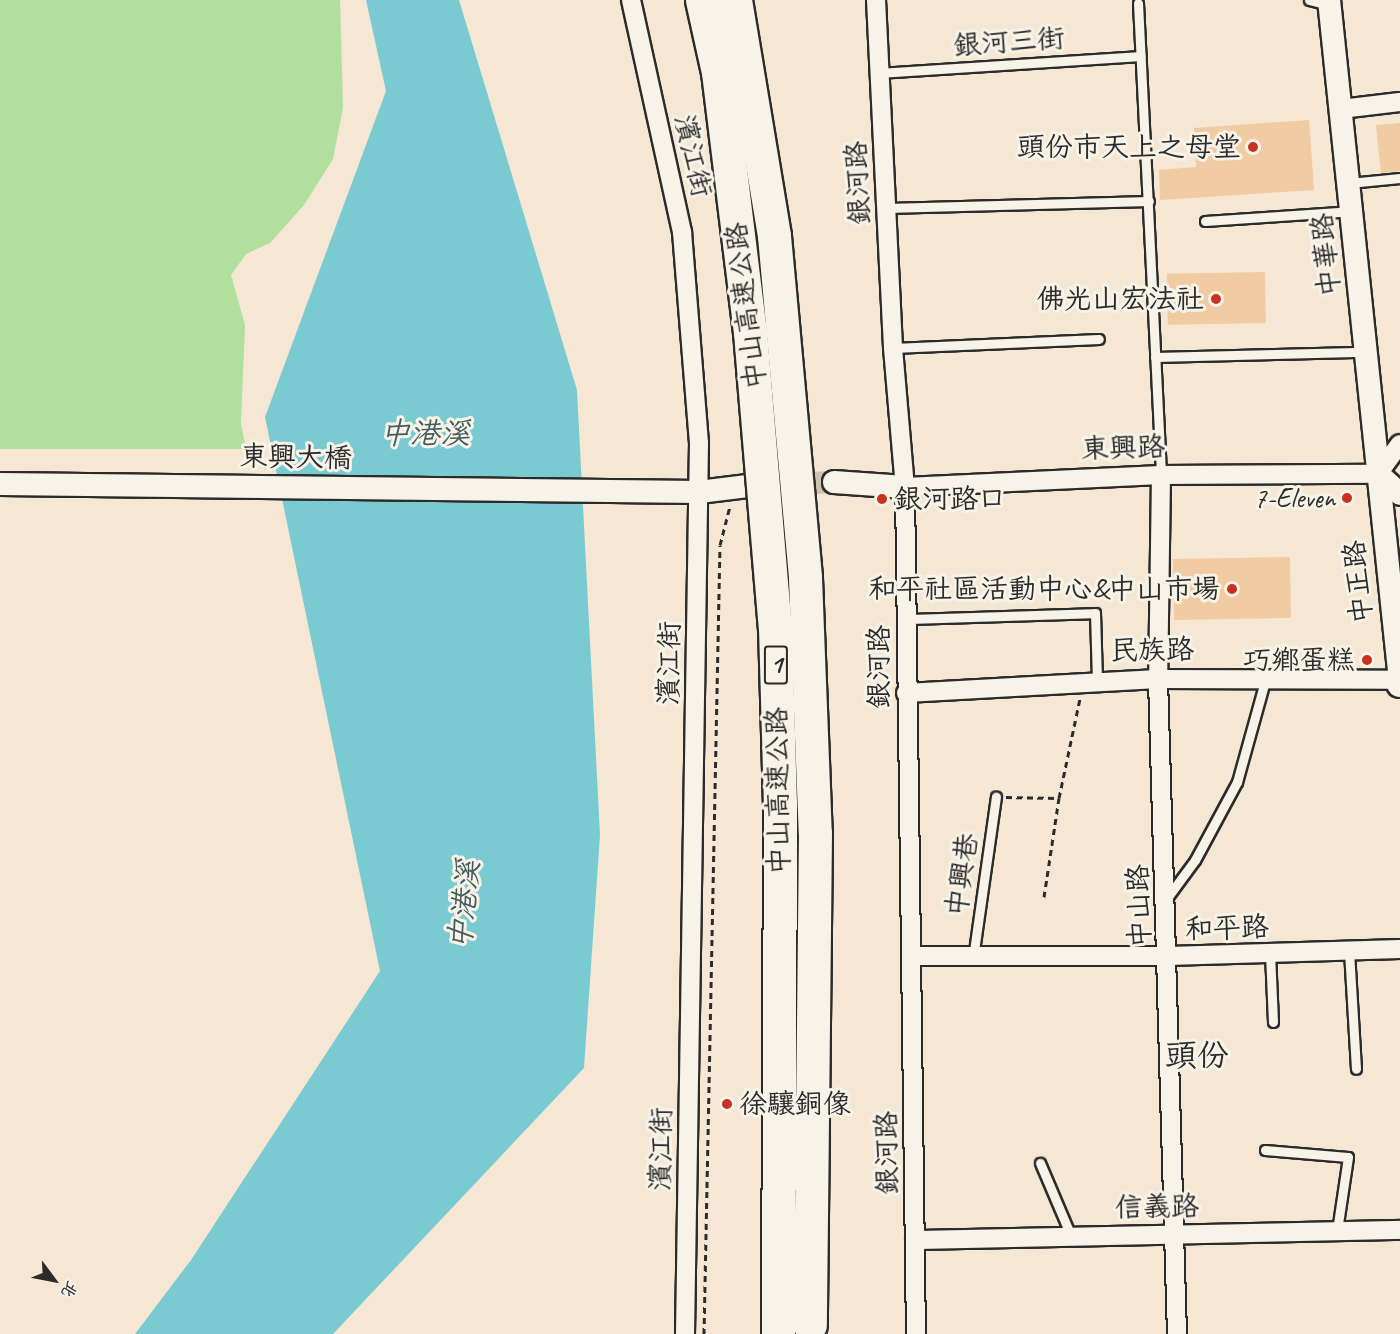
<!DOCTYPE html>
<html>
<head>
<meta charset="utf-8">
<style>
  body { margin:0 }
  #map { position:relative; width:1400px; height:1334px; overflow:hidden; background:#f5e7d3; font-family:Caveat,"LXGW WenKai TC",sans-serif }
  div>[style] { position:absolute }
  .green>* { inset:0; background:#b1df9d }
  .water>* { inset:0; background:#7acbd1 }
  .building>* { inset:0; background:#f1cba1; transform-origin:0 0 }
  .tertiary-tunnel>* { height:22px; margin-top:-11px; transform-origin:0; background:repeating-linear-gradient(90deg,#cdc1b1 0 22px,transparent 0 33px) }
  .path>* { height:3px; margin-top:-1.5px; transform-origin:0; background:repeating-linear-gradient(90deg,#2b2b2b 0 6px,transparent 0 10.5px) }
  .roads { filter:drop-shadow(2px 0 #2b2b2b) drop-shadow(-2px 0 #2b2b2b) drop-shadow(0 2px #2b2b2b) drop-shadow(0 -2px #2b2b2b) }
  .service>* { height:9px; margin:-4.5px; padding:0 4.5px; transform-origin:4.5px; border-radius:4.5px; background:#f7f3e8 }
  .minor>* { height:18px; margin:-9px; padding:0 9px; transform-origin:9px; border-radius:9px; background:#f7f3e8 }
  .tertiary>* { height:22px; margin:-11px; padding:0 11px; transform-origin:11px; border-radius:11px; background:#f7f3e8 }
  .secondary>* { height:26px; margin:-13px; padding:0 13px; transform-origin:13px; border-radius:13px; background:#f7f3e8 }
  .bridges { filter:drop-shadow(2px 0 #2b2b2b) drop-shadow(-2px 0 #2b2b2b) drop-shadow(0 2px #2b2b2b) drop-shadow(0 -2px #2b2b2b) }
  .motorway-bridge>* { height:33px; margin:-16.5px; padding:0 16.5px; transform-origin:16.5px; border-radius:16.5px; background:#f7f3e8 }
  .dots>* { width:16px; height:16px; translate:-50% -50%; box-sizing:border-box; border:3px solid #f7f3e8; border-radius:50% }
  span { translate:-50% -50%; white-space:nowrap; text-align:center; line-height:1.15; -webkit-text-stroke:6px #f7f3e8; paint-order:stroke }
  .shield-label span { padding:2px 4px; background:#f7f3e8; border:2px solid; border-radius:4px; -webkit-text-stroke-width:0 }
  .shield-label { font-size:27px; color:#2b2b2b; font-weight:700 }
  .street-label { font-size:28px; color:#2b2b2b }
  .poi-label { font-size:28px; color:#2b2b2b }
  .right { translate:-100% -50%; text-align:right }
  .left { translate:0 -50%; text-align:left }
  .water-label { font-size:30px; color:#435b5d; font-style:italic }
  .quarter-label { font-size:32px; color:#2b2b2b }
  .north { position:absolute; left:24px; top:1250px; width:60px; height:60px; -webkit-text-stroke:4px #f7f3e8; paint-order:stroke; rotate:122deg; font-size:16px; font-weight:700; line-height:24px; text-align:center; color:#2b2b2b }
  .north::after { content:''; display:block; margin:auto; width:21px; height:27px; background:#2b2b2b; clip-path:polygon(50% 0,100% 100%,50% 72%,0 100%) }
</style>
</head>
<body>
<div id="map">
  <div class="green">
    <i style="clip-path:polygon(0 0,340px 0,343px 108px,333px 159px,304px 205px,270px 243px,246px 254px,231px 275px,245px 325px,241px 424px,246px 449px,0 449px)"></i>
  </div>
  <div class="water">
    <i style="clip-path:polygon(366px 0,459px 0,577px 390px,600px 835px,584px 1068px,333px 1334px,135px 1334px,191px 1260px,380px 971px,265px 417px,386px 91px)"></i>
  </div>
  <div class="building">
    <i style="clip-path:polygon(1309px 120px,1314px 190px,1160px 200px,1159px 170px,1196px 167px,1194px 128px)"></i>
    <i style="clip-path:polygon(1400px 123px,1400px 171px,1381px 173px,1376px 125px)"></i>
    <i style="left:1265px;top:272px;width:51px;height:98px;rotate:89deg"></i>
    <i style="left:1290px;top:557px;width:61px;height:117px;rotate:89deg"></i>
  </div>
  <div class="tertiary-tunnel">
    <i style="left:748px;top:486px;width:86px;rotate:-2.7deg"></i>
  </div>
  <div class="path">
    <i style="left:1006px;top:797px;width:53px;rotate:1.1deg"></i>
    <i style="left:1044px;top:897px;width:100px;rotate:-81.4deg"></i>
    <i style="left:1059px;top:798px;width:102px;rotate:-78.1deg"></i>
    <i style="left:704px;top:1334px;width:789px;rotate:-88.84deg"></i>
    <i style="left:720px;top:545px;width:40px;rotate:-75.6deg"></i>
  </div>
  <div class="roads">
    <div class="service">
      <i style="left:1309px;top:0;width:21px;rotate:14deg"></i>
      <i style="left:1138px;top:3px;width:473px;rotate:87.2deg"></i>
      <i style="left:879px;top:73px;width:262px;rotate:-3.7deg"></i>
      <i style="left:1349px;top:183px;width:51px;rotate:-5.6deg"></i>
      <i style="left:886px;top:208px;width:263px;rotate:-1.5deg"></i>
      <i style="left:1205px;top:221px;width:145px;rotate:-3.9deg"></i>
      <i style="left:893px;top:348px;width:206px;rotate:-2.5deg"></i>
      <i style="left:1155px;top:357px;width:210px;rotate:-1.4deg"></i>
      <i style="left:906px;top:619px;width:189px;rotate:-1.8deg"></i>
      <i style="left:1095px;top:613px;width:69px;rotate:88.3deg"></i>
      <i style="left:1167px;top:898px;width:47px;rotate:-53.6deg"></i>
      <i style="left:1195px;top:860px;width:89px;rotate:-61.7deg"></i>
      <i style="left:1237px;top:782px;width:105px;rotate:-74.5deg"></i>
      <i style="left:1349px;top:951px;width:118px;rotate:86.6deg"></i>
      <i style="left:1270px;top:953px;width:69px;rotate:87.5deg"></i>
      <i style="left:973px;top:958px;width:163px;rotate:-81.9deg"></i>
      <i style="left:1265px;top:1150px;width:83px;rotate:4.8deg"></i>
      <i style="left:1348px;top:1157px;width:75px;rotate:98.5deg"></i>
      <i style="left:1040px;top:1163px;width:79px;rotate:67deg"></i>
    </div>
    <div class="minor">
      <i style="left:631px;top:0;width:238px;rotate:77.6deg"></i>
      <i style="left:682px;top:232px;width:212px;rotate:85.4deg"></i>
      <i style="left:699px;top:443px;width:891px;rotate:90.9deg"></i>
      <i style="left:876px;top:0;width:348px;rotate:87.2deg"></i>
      <i style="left:893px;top:348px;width:140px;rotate:85.1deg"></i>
      <i style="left:905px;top:487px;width:847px;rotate:89.26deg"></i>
      <i style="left:1341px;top:109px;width:59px;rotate:-6.8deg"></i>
      <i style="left:1161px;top:475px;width:204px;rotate:90.8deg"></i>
      <i style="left:1158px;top:679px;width:655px;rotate:88.34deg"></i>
      <i style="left:905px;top:487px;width:256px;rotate:-2.7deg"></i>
      <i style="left:1161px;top:475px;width:217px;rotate:-0.3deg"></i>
      <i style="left:1378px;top:474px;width:37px;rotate:-54deg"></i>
      <i style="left:906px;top:693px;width:252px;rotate:-3.2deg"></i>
      <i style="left:1158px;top:679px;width:242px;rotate:0.2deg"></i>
      <i style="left:912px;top:956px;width:256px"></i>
      <i style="left:1168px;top:956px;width:232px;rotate:-1.7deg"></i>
      <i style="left:915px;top:1240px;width:485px;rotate:-1.2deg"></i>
    </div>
    <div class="tertiary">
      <i style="left:1329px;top:0;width:684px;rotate:84.04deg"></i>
      <i style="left:1378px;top:474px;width:30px;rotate:42deg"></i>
      <i style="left:834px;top:482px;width:71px;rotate:4deg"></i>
      <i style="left:0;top:484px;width:699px;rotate:0.66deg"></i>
      <i style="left:699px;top:492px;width:49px;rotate:-7deg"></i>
    </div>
    <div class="secondary">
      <i style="left:1400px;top:680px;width:4px;rotate:90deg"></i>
    </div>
  </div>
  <div class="bridges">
    <div class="motorway-bridge">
      <i style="left:702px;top:0;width:74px;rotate:77.5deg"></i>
      <i style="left:718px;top:72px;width:262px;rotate:83deg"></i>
      <i style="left:750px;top:332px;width:296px;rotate:85.2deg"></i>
      <i style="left:775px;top:627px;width:176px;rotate:88.4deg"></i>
      <i style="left:780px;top:803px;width:531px;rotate:90.22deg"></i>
      <i style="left:735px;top:0;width:239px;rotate:80.6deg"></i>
      <i style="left:774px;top:236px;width:343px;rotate:84.8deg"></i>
      <i style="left:805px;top:578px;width:255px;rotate:87.8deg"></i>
      <i style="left:815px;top:833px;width:492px;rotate:90.6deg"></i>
    </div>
  </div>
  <div class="dots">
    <i style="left:1253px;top:147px;background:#c8321e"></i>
    <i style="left:1216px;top:299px;background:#c8321e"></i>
    <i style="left:1347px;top:498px;background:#c8321e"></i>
    <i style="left:882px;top:499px;background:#c8321e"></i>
    <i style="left:1232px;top:589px;background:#c8321e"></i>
    <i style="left:1367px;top:660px;background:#c8321e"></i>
    <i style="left:727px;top:1104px;background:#c8321e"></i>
  </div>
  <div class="shield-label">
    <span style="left:776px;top:665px">1</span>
  </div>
  <div class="street-label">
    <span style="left:1009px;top:42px;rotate:-4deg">銀河三街</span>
    <span style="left:693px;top:156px;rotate:77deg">濱江街</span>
    <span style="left:858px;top:183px;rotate:-93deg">銀河路</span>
    <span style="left:1326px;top:255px;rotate:-96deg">中華路</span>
    <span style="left:746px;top:306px;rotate:-97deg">中山高速公路</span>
    <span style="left:1123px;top:448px;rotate:-2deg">東興路</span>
    <span style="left:296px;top:457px;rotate:1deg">東興大橋</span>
    <span style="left:1358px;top:582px;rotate:-96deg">中正路</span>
    <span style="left:1152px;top:650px;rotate:-1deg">民族路</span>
    <span style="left:669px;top:663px;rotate:-89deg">濱江街</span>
    <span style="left:879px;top:667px;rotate:-90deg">銀河路</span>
    <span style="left:778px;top:791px;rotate:-91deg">中山高速公路</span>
    <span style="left:962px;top:875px;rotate:-82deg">中興巷</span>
    <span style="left:1139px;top:906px;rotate:-92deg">中山路</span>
    <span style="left:1227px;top:928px;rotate:-2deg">和平路</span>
    <span style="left:661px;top:1149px;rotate:-89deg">濱江街</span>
    <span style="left:887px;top:1153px;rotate:-91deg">銀河路</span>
    <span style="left:1157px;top:1207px;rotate:-1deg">信義路</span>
  </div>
  <div class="poi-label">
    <span class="right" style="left:1241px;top:147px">頭份市天上之母堂</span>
    <span class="right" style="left:1204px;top:299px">佛光山宏法社</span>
    <span class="right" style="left:1335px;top:498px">7-Eleven</span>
    <span class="left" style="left:894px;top:499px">銀河路口</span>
    <span class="right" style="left:1220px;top:589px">和平社區活動中心&amp;中山市場</span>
    <span class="right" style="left:1355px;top:660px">巧鄉蛋糕</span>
    <span class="left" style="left:739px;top:1104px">徐驤銅像</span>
  </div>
  <div class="water-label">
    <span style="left:425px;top:433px">中港溪</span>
    <span style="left:464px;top:905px;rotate:-84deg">中港溪</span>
  </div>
  <div class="quarter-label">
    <span style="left:1197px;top:1056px">頭份</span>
  </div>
  <div class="north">北</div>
</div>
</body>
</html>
